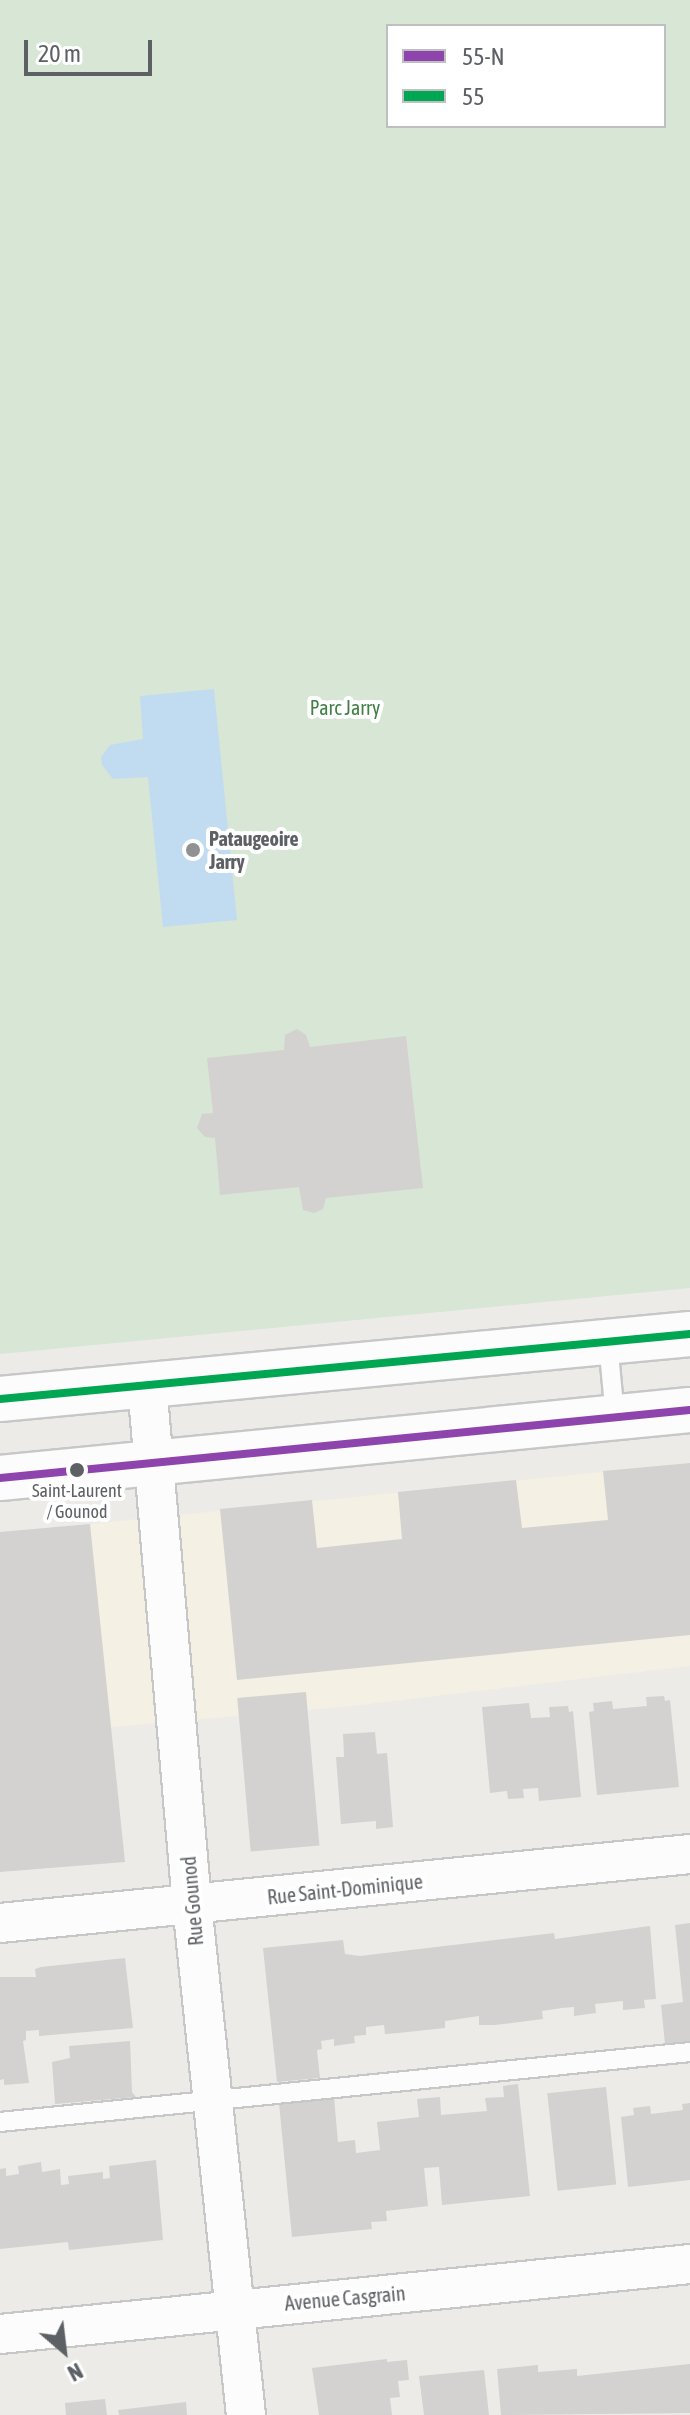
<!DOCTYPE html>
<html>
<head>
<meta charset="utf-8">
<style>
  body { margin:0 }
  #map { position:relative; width:690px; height:2415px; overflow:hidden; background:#ecebe8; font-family:"Asap Condensed",sans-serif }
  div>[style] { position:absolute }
  .commercial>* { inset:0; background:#f4f0e3 }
  .green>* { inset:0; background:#d7e6d5 }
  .water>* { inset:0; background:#c1dcf0 }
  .building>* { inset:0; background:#d3d2d0; transform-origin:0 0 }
  .roads { filter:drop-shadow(2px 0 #c7c7c7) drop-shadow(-2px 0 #c7c7c7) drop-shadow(0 2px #c7c7c7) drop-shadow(0 -2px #c7c7c7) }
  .service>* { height:18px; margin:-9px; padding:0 9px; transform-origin:9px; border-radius:9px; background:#fcfcfc }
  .minor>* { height:38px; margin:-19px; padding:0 19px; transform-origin:19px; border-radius:19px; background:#fcfcfc }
  .secondary>* { height:44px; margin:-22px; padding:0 22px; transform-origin:22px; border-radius:22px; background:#fcfcfc }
  .bus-1>* { height:8px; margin:-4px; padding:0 4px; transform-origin:4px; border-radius:4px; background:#8e44ad }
  .bus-2>* { height:8px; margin:-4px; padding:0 4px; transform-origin:4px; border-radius:4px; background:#00a651 }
  .dots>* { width:22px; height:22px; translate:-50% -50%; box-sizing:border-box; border:4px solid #fff; border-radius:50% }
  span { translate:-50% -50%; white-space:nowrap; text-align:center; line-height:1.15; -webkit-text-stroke:8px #fff; paint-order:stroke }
  .bus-label { font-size:18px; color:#5d6064 }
  .park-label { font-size:20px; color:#408044 }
  .poi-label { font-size:20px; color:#5d6064; font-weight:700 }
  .left { translate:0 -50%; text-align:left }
  .street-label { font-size:20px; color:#5d6064 }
  .legend { position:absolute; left:386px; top:24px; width:280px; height:104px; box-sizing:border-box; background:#fff; border:2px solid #bebfc1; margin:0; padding:10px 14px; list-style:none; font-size:24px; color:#5d6064 }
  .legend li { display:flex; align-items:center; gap:16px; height:40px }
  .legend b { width:40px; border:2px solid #bebfc1 }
  .north { position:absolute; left:24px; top:2311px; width:80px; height:80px; -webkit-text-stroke:6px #fff; paint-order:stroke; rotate:152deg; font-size:22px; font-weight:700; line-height:32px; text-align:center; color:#5d6064 }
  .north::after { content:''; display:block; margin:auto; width:28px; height:36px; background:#5d6064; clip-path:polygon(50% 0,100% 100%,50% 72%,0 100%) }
  .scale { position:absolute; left:24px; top:40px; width:128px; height:36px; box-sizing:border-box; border:4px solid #5d6064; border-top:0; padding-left:10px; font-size:24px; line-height:28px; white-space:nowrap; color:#5d6064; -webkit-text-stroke:6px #fff; paint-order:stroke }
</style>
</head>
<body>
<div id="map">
  <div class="commercial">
    <i style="clip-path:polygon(690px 1463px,690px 1666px,352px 1706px,0 1737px,90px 1524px)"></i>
  </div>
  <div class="green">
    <i style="clip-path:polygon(evenodd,0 0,690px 0,690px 1288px,0 1354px,0 0,388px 26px,664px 26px,664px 126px,388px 126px,388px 26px)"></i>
  </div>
  <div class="water">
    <i style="clip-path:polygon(214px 689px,237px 920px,163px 927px,148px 777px,113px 779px,102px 765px,101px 757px,110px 745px,143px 739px,140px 696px)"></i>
  </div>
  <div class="building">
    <i style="clip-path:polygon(297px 1029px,306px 1035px,310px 1047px,406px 1036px,423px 1188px,326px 1198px,323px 1209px,314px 1213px,303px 1210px,299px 1187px,220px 1195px,215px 1138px,205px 1137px,197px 1128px,202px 1114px,213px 1113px,207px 1058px,284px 1050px,285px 1035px)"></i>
    <i style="clip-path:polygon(690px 1463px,690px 1635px,237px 1680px,220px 1509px,312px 1500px,317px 1548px,402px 1539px,398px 1492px,516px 1480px,522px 1528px,608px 1520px,603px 1471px)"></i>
    <i style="clip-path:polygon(90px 1524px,125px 1862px,0 1872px,0 1532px)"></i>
    <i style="left:306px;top:1692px;width:154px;height:69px;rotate:85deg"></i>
    <i style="clip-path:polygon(664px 1696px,665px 1701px,670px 1700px,679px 1787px,597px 1795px,589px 1712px,594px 1711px,593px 1703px,612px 1701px,613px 1709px,647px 1706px,646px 1697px)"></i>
    <i style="clip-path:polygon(529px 1703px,531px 1718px,550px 1717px,549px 1707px,568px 1706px,569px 1712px,573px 1711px,581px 1797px,539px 1801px,538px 1788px,523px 1789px,524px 1798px,508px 1799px,507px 1791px,490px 1793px,482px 1707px)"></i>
    <i style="clip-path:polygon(375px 1732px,377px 1754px,387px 1753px,393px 1827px,376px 1829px,376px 1821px,341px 1824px,336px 1757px,344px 1757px,343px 1734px)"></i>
    <i style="clip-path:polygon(690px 1923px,690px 2041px,665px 2044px,661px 2005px,683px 2002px,675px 1925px)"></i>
    <i style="clip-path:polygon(650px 1926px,656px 1999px,644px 2000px,645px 2008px,623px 2010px,623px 2001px,595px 2004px,596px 2013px,574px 2016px,574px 2007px,562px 2008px,542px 2011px,543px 2019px,495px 2025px,479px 2025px,479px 2016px,445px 2021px,445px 2028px,398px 2033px,385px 2034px,384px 2025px,366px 2027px,366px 2035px,354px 2036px,355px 2043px,334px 2046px,334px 2039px,321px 2041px,322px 2049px,317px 2050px,320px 2078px,277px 2082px,263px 1948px,343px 1940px,345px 1954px,360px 1956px,554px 1933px,555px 1939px)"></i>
    <i style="clip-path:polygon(125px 1958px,133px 2028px,39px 2036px,39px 2030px,26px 2031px,26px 2040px,23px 2041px,29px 2083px,4px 2085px,4px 2079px,0 2080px,0 1977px,36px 1977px,35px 1969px,41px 1967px)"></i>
    <i style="clip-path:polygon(130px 2041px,132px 2092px,136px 2097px,55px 2104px,52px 2062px,70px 2058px,69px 2046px)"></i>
    <i style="clip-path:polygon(518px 2084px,530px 2196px,442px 2205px,439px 2167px,424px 2168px,428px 2206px,386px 2211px,387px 2221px,371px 2222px,372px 2229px,292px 2237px,279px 2103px,334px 2097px,338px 2142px,355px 2140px,356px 2153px,380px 2150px,377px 2122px,419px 2117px,417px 2099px,440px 2097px,441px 2115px,487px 2111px,485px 2098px,504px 2097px,503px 2086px)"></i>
    <i style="left:606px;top:2087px;width:98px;height:59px;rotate:84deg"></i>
    <i style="clip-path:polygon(690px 2103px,690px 2180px,628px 2187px,621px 2117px,634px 2115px,633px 2108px,650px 2106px,651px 2114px,683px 2110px,682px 2104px)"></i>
    <i style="clip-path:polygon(156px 2160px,163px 2240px,69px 2250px,68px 2242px,0 2249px,0 2169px,6px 2168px,6px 2176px,19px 2174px,18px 2166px,41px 2162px,42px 2172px,60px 2169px,61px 2185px,69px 2184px,68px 2176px,103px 2172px,103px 2179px,110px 2178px,109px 2166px)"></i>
    <i style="clip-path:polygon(387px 2359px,387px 2362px,407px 2360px,409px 2380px,398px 2381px,400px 2397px,390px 2398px,392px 2415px,319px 2415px,312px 2368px)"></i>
    <i style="clip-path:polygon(690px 2364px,690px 2413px,501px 2415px,497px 2369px,538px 2365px,538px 2372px,577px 2369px,577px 2376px)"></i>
    <i style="clip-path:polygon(484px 2370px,489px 2415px,424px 2415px,419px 2376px)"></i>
    <i style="clip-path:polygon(105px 2399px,107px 2415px,66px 2415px,65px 2403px)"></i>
    <i style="clip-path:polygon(186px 2402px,187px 2415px,119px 2415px,118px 2410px)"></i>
  </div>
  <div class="roads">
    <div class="service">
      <i style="left:608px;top:1342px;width:75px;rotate:84.7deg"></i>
      <i style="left:0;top:2122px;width:694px;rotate:-5.79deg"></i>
    </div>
    <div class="minor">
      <i style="left:147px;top:1385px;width:521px;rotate:85.04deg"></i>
      <i style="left:192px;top:1904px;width:514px;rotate:83.97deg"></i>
      <i style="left:0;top:1923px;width:693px;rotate:-5.71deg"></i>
      <i style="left:0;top:2334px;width:694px;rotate:-5.79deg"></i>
    </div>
    <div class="secondary">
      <i style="left:0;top:1399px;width:693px;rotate:-5.38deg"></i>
      <i style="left:0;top:1478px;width:693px;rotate:-5.63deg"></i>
    </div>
  </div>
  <div class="bus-1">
    <i style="left:0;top:1478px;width:693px;rotate:-5.63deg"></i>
  </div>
  <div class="bus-2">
    <i style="left:0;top:1399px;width:693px;rotate:-5.38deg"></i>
  </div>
  <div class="dots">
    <i style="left:193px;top:850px;background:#8f9192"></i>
    <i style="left:77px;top:1470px;background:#5d6064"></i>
  </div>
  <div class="bus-label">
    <span style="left:77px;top:1502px">Saint-Laurent<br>/ Gounod</span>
  </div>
  <div class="park-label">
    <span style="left:345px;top:707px">Parc Jarry</span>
  </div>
  <div class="poi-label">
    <span class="left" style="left:209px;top:850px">Pataugeoire<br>Jarry</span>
  </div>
  <div class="street-label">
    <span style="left:345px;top:1889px;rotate:-6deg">Rue Saint-Dominique</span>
    <span style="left:192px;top:1901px;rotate:-95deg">Rue Gounod</span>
    <span style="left:345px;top:2298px;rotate:-5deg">Avenue Casgrain</span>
  </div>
  <ul class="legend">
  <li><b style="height:10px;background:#8e44ad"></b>55-N</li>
  <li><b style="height:10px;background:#00a651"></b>55</li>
  </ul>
  <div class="north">N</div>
  <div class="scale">20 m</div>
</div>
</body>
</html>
